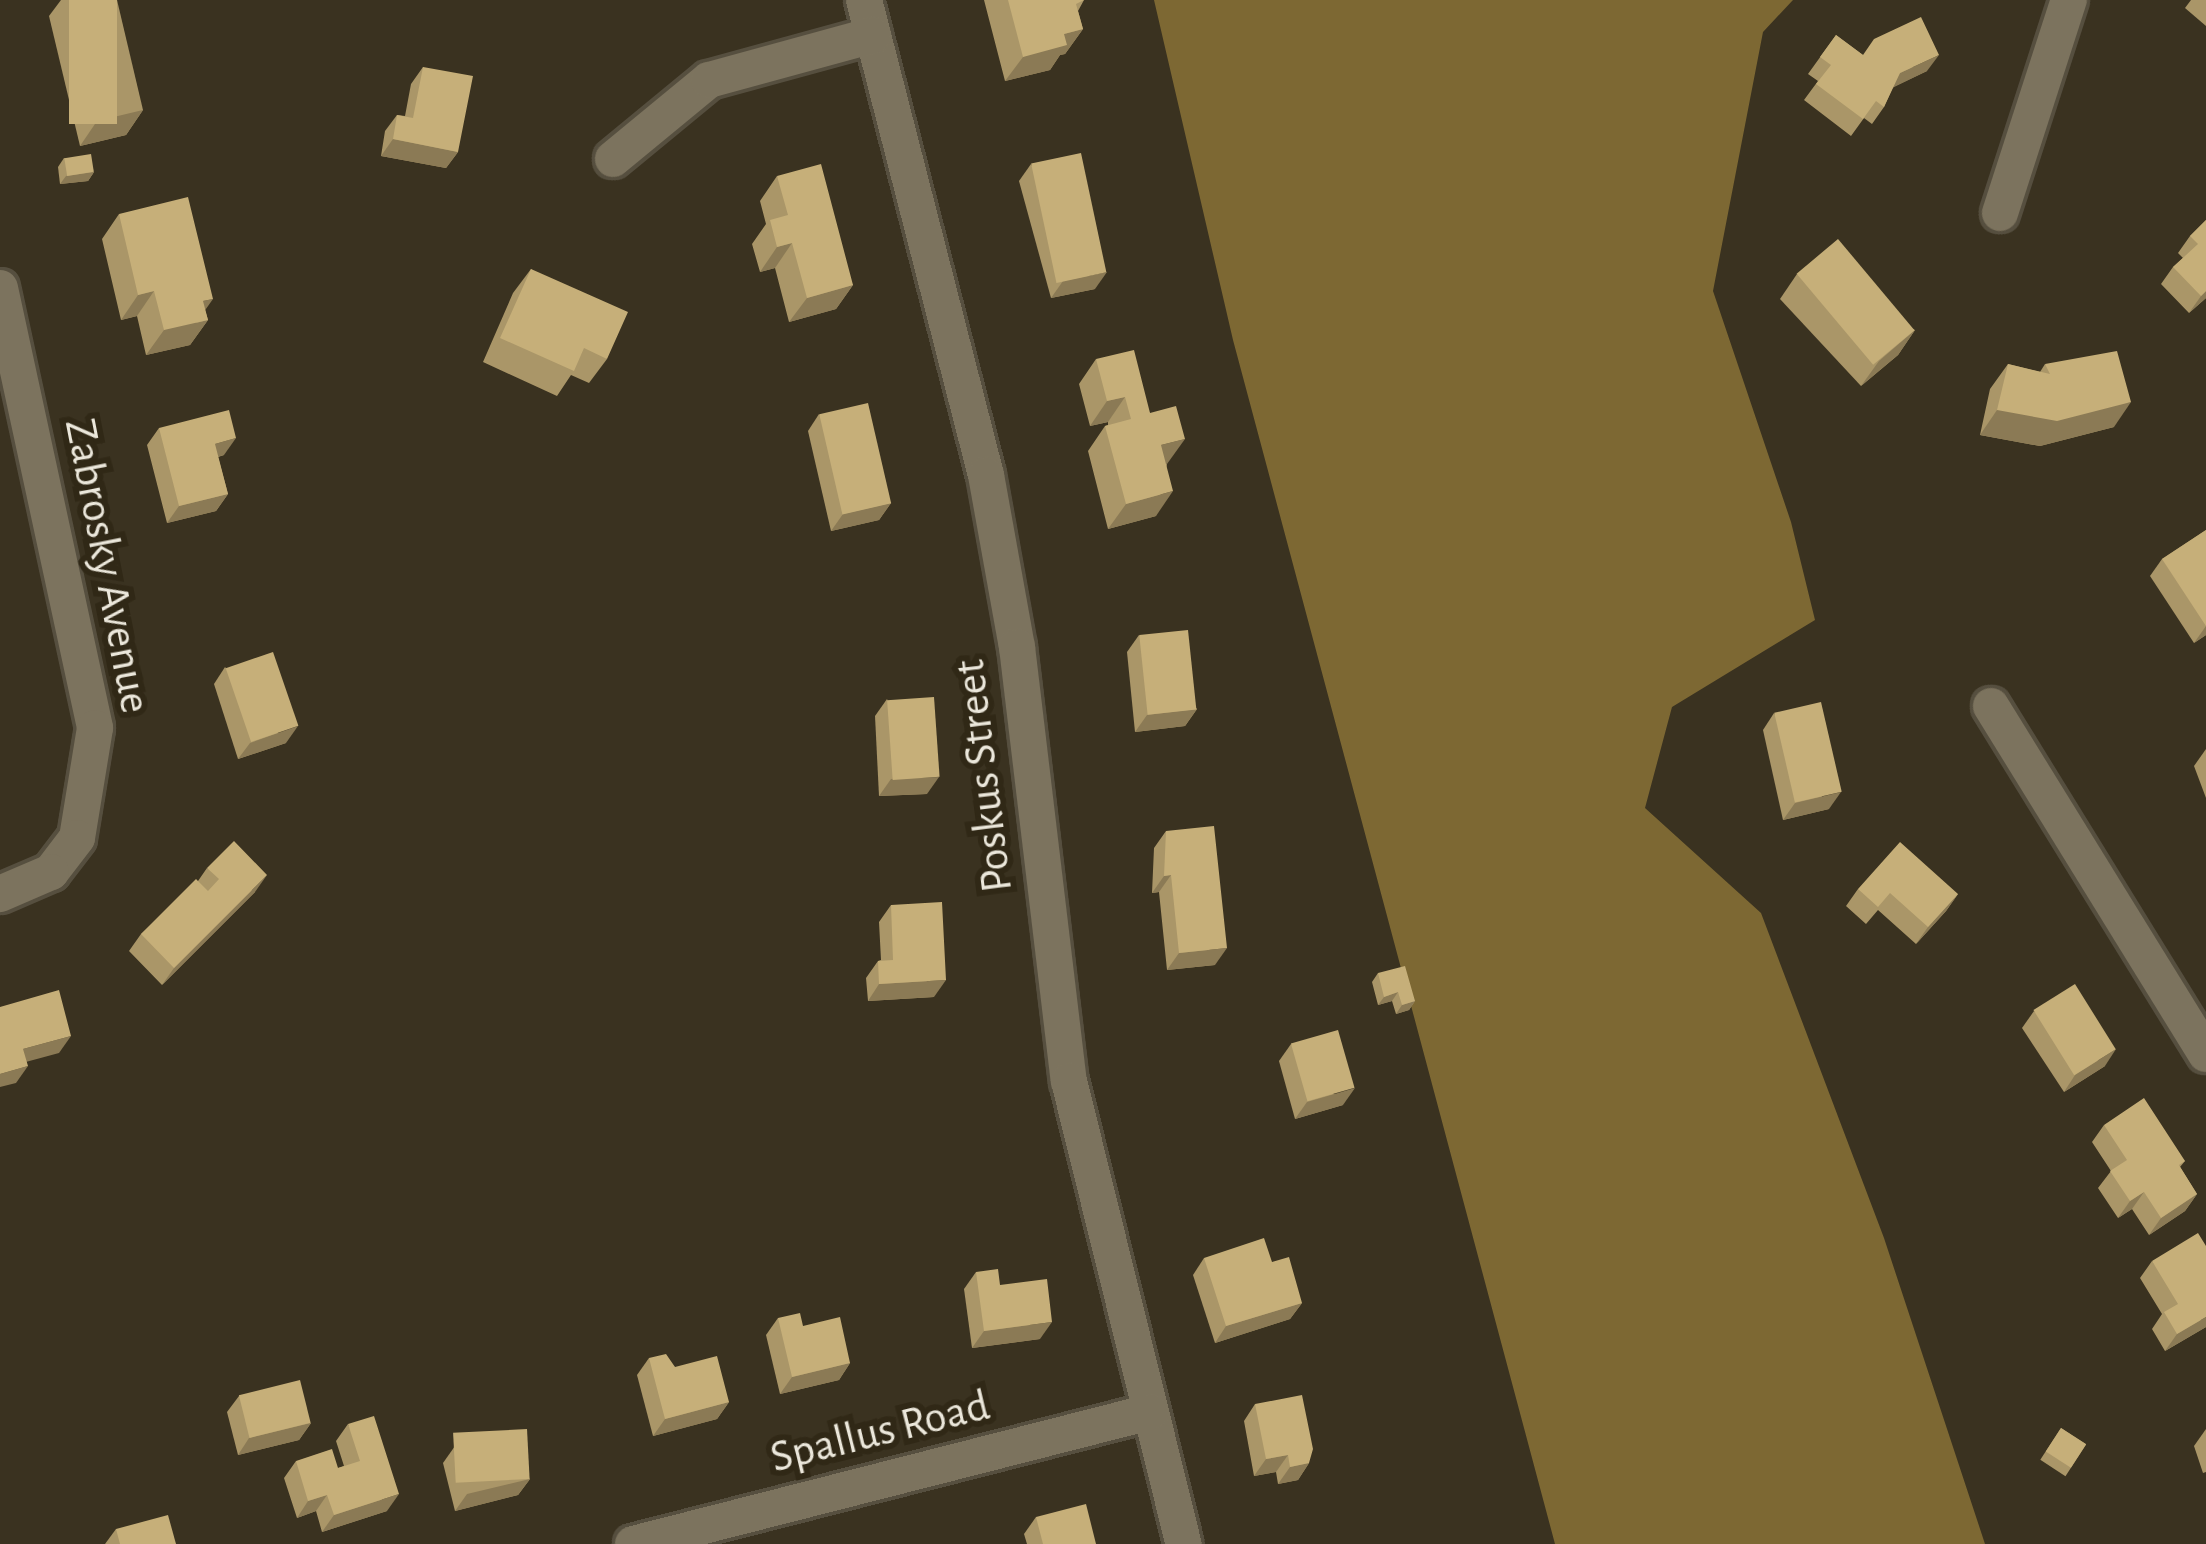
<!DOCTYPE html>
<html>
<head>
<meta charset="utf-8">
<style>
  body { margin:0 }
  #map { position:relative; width:2206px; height:1544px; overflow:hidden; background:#3a3220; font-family:"Alegreya Sans",sans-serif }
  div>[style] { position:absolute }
  .forest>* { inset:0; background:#7d6833 }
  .roads { filter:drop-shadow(3px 0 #564f3f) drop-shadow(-3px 0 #564f3f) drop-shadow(0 3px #564f3f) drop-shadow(0 -3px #564f3f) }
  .minor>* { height:36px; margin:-18px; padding:0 18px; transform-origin:18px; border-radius:18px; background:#7c735e }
  .wall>* { inset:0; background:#aa9668; transform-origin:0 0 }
  .shaded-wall>* { inset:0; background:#8b7a55 }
  .building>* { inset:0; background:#c6af79; transform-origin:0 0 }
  span { translate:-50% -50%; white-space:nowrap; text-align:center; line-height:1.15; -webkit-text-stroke:12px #302816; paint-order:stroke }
  .street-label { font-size:45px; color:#ebe7db }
</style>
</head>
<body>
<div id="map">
  <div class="forest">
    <i style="clip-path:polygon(1154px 0,1793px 0,1763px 32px,1713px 291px,1791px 522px,1815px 620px,1672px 707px,1645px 808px,1761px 913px,1884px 1238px,1985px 1544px,1555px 1544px,1233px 340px)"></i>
  </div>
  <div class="roads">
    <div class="minor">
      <i style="left:864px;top:0;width:490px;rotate:75.6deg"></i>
      <i style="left:986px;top:475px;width:175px;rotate:79.8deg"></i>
      <i style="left:1017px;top:647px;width:437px;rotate:83.2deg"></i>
      <i style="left:1069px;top:1081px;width:477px;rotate:76.1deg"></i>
      <i style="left:613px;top:159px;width:124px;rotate:-39.5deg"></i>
      <i style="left:709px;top:80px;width:170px;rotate:-15.3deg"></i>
      <i style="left:2000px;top:213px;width:224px;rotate:-72.1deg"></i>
      <i style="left:0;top:288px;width:450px;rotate:77.8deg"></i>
      <i style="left:95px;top:728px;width:111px;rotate:99.3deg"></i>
      <i style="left:77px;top:838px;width:43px;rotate:127.4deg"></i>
      <i style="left:51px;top:872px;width:56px;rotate:156.7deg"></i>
      <i style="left:1991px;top:706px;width:409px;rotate:58.3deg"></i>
      <i style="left:633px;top:1544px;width:534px;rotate:-14.32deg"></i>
    </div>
  </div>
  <div class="wall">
    <i style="clip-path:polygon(61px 0,117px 0,143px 110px,126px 135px,80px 146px,49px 16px)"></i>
    <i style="clip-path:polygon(984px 0,1084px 0,1078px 11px,1083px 29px,1065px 54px,1060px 55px,1050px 70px,1005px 81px)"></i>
    <i style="clip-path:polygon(2191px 0,2206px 0,2206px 26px,2185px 8px)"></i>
    <i style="clip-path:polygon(1836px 35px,1863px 55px,1927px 71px,1893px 87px,1884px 107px,1872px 124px,1864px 118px,1851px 136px,1804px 100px,1818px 81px,1808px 74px)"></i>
    <i style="clip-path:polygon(423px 67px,458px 152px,446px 168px,381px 156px,385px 131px,397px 115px,405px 116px,411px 84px)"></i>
    <i style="clip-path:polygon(64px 158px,94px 172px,88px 181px,60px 184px,58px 167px)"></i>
    <i style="clip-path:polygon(1031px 164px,1095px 289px,1051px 298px,1019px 181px)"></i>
    <i style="clip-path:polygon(777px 176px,853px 285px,836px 309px,789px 322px,775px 268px,760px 272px,752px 244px,766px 224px,760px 201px)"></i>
    <i style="clip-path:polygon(119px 214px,205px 310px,208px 320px,190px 345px,146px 355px,137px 316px,121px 320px,102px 239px)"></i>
    <i style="clip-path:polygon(2206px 220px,2206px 298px,2189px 313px,2161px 284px,2173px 267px,2183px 258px,2178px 253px,2190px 236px)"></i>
    <i style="clip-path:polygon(531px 269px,607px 359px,589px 383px,571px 375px,557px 396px,483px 362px,513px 293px)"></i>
    <i style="clip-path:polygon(1797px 274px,1915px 330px,1898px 355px,1861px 386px,1780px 299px)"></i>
    <i style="clip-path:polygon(1096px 359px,1150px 413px,1167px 464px,1156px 516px,1108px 529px,1088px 451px,1105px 426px,1108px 425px,1108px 422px,1090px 426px,1079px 384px)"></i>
    <i style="clip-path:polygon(2008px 364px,2040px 372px,2045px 364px,2114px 427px,2040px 446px,1980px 435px,1990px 389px)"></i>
    <i style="clip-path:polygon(819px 414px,891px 503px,879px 520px,831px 531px,808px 431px)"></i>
    <i style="clip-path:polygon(159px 428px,224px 455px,218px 457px,228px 494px,216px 511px,167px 523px,147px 445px)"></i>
    <i style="clip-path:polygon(2206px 530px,2206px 635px,2194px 643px,2150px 576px,2162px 559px)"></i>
    <i style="clip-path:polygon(1139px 635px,1197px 709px,1185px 726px,1135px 732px,1127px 652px)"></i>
    <i style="clip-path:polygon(225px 667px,286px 743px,238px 759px,214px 684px)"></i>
    <i style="clip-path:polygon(887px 699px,927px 794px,879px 796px,875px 716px)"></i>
    <i style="clip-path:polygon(1774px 713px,1829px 809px,1783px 820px,1763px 730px)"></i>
    <i style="clip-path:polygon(2206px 749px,2206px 798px,2194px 766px)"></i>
    <i style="clip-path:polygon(1166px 831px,1215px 965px,1167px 970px,1159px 892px,1152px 893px,1154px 848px)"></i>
    <i style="clip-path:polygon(207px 868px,255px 892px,162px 985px,129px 951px,141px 934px,198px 881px)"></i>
    <i style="clip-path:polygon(1858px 889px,1958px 894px,1946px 911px,1916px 944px,1878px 910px,1866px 924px,1846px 906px)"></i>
    <i style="clip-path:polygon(891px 905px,934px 997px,868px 1001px,866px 978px,878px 961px,881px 960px,879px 922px)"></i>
    <i style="clip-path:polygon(1378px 973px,1415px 1001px,1409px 1010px,1396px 1014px,1392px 1001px,1378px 1005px,1372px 982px)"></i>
    <i style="clip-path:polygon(2034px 1011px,2105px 1066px,2064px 1092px,2022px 1028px)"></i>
    <i style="clip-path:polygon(1291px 1044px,1343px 1105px,1295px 1119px,1279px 1061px)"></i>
    <i style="clip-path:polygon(2104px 1125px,2185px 1161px,2180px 1167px,2197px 1194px,2185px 1211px,2149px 1235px,2132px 1209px,2118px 1218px,2098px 1188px,2111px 1171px,2092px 1142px)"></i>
    <i style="clip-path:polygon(1204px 1258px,1302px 1303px,1290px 1319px,1215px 1343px,1193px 1275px)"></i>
    <i style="clip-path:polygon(2152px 1261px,2206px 1327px,2165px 1351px,2152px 1329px,2162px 1314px,2140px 1278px)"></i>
    <i style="clip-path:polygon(976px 1272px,1000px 1285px,1040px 1339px,972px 1348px,964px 1289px)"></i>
    <i style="clip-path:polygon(778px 1318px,803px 1326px,850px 1363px,839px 1380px,780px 1394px,766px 1335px)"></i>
    <i style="clip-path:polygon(649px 1358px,675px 1367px,729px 1402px,717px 1419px,653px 1436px,637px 1375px)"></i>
    <i style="clip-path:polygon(239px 1396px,311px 1423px,299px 1440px,238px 1455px,227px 1412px)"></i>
    <i style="clip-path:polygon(1255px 1404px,1309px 1463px,1298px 1480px,1278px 1484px,1276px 1472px,1254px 1476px,1244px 1421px)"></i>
    <i style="clip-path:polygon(348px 1424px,387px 1511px,322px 1532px,316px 1511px,297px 1518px,284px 1478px,296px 1461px,338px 1468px,344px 1466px,336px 1441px)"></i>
    <i style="left:2061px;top:1428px;width:30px;height:38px;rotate:33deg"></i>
    <i style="clip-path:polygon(2206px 1429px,2206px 1472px,2203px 1473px,2194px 1446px)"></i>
    <i style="clip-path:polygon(455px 1446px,530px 1479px,518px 1495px,455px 1511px,443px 1463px)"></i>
    <i style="clip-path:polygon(1036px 1517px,1096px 1544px,1027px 1544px,1024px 1534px)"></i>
    <i style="clip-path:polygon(116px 1529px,176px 1544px,105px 1544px)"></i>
  </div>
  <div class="shaded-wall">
    <i style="clip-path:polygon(1083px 29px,1065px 54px,1060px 55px,1050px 70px,1005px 81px,1023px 57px,1064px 34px)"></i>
    <i style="clip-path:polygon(1939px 55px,1927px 71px,1888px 90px,1900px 73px)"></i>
    <i style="clip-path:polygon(143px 110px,126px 135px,80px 146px,97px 121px)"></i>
    <i style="clip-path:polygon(393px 139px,458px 152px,446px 168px,381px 156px)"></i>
    <i style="clip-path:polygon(94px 172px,88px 181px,60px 184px,66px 176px)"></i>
    <i style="clip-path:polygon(792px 243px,775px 268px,760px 272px,777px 247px)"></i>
    <i style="clip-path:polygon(1107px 272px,1095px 289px,1051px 298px,1063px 281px)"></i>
    <i style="clip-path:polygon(853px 285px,836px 309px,789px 322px,807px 298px)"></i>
    <i style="clip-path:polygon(154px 291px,137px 316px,121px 320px,138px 295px)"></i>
    <i style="clip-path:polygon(2206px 291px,2206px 298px,2189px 313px,2201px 296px)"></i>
    <i style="clip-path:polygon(213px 299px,196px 323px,208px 320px,190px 345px,146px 355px,164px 330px,203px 301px)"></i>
    <i style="clip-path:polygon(1915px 330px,1898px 355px,1861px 386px,1879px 361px)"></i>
    <i style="clip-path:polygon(1125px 397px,1108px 422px,1090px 426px,1107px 401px)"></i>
    <i style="clip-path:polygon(2131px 402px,2114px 427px,2040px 446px,1980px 435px,1997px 410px)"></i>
    <i style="clip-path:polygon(236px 438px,224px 455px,203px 461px,215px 444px)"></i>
    <i style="clip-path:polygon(1185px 439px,1167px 464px,1144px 470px,1161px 445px)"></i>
    <i style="clip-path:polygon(1173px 491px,1156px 516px,1108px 529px,1126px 504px)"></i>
    <i style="clip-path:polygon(228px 494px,216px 511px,167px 523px,179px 506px)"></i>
    <i style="clip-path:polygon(891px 503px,879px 520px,831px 531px,843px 514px)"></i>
    <i style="clip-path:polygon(2206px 626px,2206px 635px,2194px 643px)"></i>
    <i style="clip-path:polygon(1197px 709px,1185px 726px,1135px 732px,1147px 715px)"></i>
    <i style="clip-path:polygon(298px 726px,286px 743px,238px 759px,250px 743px)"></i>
    <i style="clip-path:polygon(939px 777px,927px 794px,879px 796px,891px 779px)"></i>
    <i style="clip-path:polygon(1841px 792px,1829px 809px,1783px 820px,1795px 803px)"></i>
    <i style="clip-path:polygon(267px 875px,255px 892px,162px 985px,174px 968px)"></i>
    <i style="clip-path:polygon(1171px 875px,1159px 892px,1152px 893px,1164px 876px)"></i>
    <i style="clip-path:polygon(1958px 894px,1946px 911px,1916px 944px,1928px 927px)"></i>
    <i style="clip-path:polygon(1227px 948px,1215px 965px,1167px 970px,1179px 953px)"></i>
    <i style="clip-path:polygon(946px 980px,934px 997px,868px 1001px,879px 984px)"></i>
    <i style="clip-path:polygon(1398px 992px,1392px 1001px,1378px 1005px,1384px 997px)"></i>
    <i style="clip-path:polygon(1415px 1001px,1409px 1010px,1396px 1014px,1402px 1005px)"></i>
    <i style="clip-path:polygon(71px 1036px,59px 1053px,11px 1066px,23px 1049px)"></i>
    <i style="clip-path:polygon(2116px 1049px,2105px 1066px,2064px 1092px,2075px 1075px)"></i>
    <i style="clip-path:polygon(28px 1066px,16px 1083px,0 1087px,0 1074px)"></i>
    <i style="clip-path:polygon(1355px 1088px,1343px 1105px,1295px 1119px,1307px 1102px)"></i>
    <i style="clip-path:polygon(2144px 1192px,2132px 1209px,2118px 1218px,2130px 1201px)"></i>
    <i style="clip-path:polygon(2197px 1194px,2185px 1211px,2149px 1235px,2161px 1218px)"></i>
    <i style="clip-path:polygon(1302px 1303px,1290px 1319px,1215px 1343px,1226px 1326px)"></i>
    <i style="clip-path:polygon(2206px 1317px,2206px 1327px,2165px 1351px,2177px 1334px)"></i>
    <i style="clip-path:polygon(1052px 1322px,1040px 1339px,972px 1348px,984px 1331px)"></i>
    <i style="clip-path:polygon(850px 1363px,839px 1380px,780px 1394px,792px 1377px)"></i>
    <i style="clip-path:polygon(729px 1402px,717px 1419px,653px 1436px,665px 1419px)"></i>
    <i style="clip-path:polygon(311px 1423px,299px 1440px,238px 1455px,249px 1438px)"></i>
    <i style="clip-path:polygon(1288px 1455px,1276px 1472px,1254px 1476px,1266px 1459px)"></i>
    <i style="clip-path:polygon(1309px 1463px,1298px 1480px,1278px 1484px,1290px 1467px)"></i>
    <i style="clip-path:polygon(530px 1479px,518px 1495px,455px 1511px,467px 1494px)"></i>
    <i style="clip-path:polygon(399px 1494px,387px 1511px,322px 1532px,334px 1515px)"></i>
    <i style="clip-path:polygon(327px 1495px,316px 1511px,297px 1518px,308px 1501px)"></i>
  </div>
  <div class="building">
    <i style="left:69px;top:0;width:48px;height:124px"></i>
    <i style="clip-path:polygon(1008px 0,1084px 0,1076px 4px,1083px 29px,1064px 34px,1067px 45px,1023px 57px)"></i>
    <i style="clip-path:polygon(1921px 17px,1939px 55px,1900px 73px,1884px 107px,1876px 101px,1863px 119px,1816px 84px,1831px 65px,1820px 57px,1836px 35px,1863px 55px,1874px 39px)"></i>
    <i style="clip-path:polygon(423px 67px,473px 76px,458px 152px,393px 139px,397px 115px,413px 118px)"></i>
    <i style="left:1081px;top:153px;width:122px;height:51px;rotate:78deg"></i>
    <i style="left:91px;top:154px;width:18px;height:27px;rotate:81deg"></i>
    <i style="clip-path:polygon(821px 164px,853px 285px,807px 298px,792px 243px,777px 247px,770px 220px,788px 215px,777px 176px)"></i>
    <i style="clip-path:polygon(188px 197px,213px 299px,203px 301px,208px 320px,164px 330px,154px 291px,138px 295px,119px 214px)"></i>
    <i style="clip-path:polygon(2206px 220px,2206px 291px,2201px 296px,2173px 267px,2198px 244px,2190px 236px)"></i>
    <i style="left:1838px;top:239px;width:119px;height:54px;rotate:50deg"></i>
    <i style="clip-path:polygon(531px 269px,628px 312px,607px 359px,584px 348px,574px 371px,500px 338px)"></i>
    <i style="clip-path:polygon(1134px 350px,1150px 413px,1176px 406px,1185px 439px,1161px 445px,1173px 491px,1126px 504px,1105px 426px,1131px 419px,1125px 397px,1107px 401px,1096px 359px)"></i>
    <i style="clip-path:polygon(2117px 351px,2131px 402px,2057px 421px,1997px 410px,2008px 364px,2050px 374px,2045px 364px)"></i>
    <i style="left:868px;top:403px;width:103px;height:50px;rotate:77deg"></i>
    <i style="clip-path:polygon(229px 410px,236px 438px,215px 444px,228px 494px,179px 506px,159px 428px)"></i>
    <i style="clip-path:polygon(2206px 530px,2206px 626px,2162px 559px)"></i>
    <i style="left:1188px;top:630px;width:80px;height:49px;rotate:84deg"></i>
    <i style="left:273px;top:652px;width:78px;height:50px;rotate:71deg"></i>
    <i style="left:934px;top:697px;width:80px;height:47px;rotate:86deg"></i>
    <i style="left:1821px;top:702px;width:92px;height:48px;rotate:77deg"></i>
    <i style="clip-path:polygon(1214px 826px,1227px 948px,1179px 953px,1171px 875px,1164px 876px,1166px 831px)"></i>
    <i style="clip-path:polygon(234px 841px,267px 875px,174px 968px,141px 934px,196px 879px,208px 891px,219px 879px,207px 868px)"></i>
    <i style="clip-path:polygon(1900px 842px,1958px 894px,1928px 927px,1890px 893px,1878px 907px,1858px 889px)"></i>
    <i style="clip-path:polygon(942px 902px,946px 980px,879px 984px,878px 961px,893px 960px,891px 905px)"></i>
    <i style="clip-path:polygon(1405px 966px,1415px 1001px,1402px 1005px,1398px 992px,1384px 997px,1378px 973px)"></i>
    <i style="left:2075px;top:984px;width:77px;height:49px;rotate:58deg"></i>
    <i style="clip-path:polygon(59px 990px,71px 1036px,23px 1049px,28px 1066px,0 1074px,0 1007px)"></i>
    <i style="left:1338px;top:1030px;width:60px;height:49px;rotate:74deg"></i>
    <i style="clip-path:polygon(2144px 1098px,2185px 1161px,2179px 1165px,2197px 1194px,2161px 1218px,2144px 1192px,2130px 1201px,2110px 1171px,2127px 1160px,2104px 1125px)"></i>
    <i style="clip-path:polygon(2198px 1233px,2206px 1246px,2206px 1317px,2177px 1334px,2164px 1312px,2178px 1304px,2152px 1261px)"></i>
    <i style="clip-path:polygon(1264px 1238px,1272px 1262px,1289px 1257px,1302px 1303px,1226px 1326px,1204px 1258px)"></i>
    <i style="clip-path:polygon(998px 1269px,1000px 1285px,1047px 1279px,1052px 1322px,984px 1331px,976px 1272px)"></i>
    <i style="clip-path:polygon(800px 1313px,803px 1326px,840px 1317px,850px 1363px,792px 1377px,778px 1318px)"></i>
    <i style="clip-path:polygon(666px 1354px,675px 1367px,717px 1356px,729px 1402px,665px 1419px,649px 1358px)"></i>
    <i style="left:300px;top:1380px;width:44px;height:63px;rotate:76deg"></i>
    <i style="clip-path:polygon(1302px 1395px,1313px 1449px,1309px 1463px,1290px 1467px,1288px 1455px,1266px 1459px,1255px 1404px)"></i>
    <i style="clip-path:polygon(374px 1416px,399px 1494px,334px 1515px,327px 1495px,308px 1501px,296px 1461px,332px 1449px,338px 1468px,360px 1461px,348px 1424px)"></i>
    <i style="left:2061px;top:1428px;width:30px;height:28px;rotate:33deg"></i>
    <i style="left:527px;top:1429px;width:50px;height:74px;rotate:87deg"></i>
    <i style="clip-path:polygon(1086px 1504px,1096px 1544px,1043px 1544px,1036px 1517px)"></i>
    <i style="clip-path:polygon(168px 1515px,176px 1544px,120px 1544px,116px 1529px)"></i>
  </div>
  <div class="street-label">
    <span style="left:107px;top:566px;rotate:79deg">Zabrosky Avenue</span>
    <span style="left:984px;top:776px;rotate:-97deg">Poskus Street</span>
    <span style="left:880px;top:1432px;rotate:-14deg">Spallus Road</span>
  </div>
</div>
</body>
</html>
